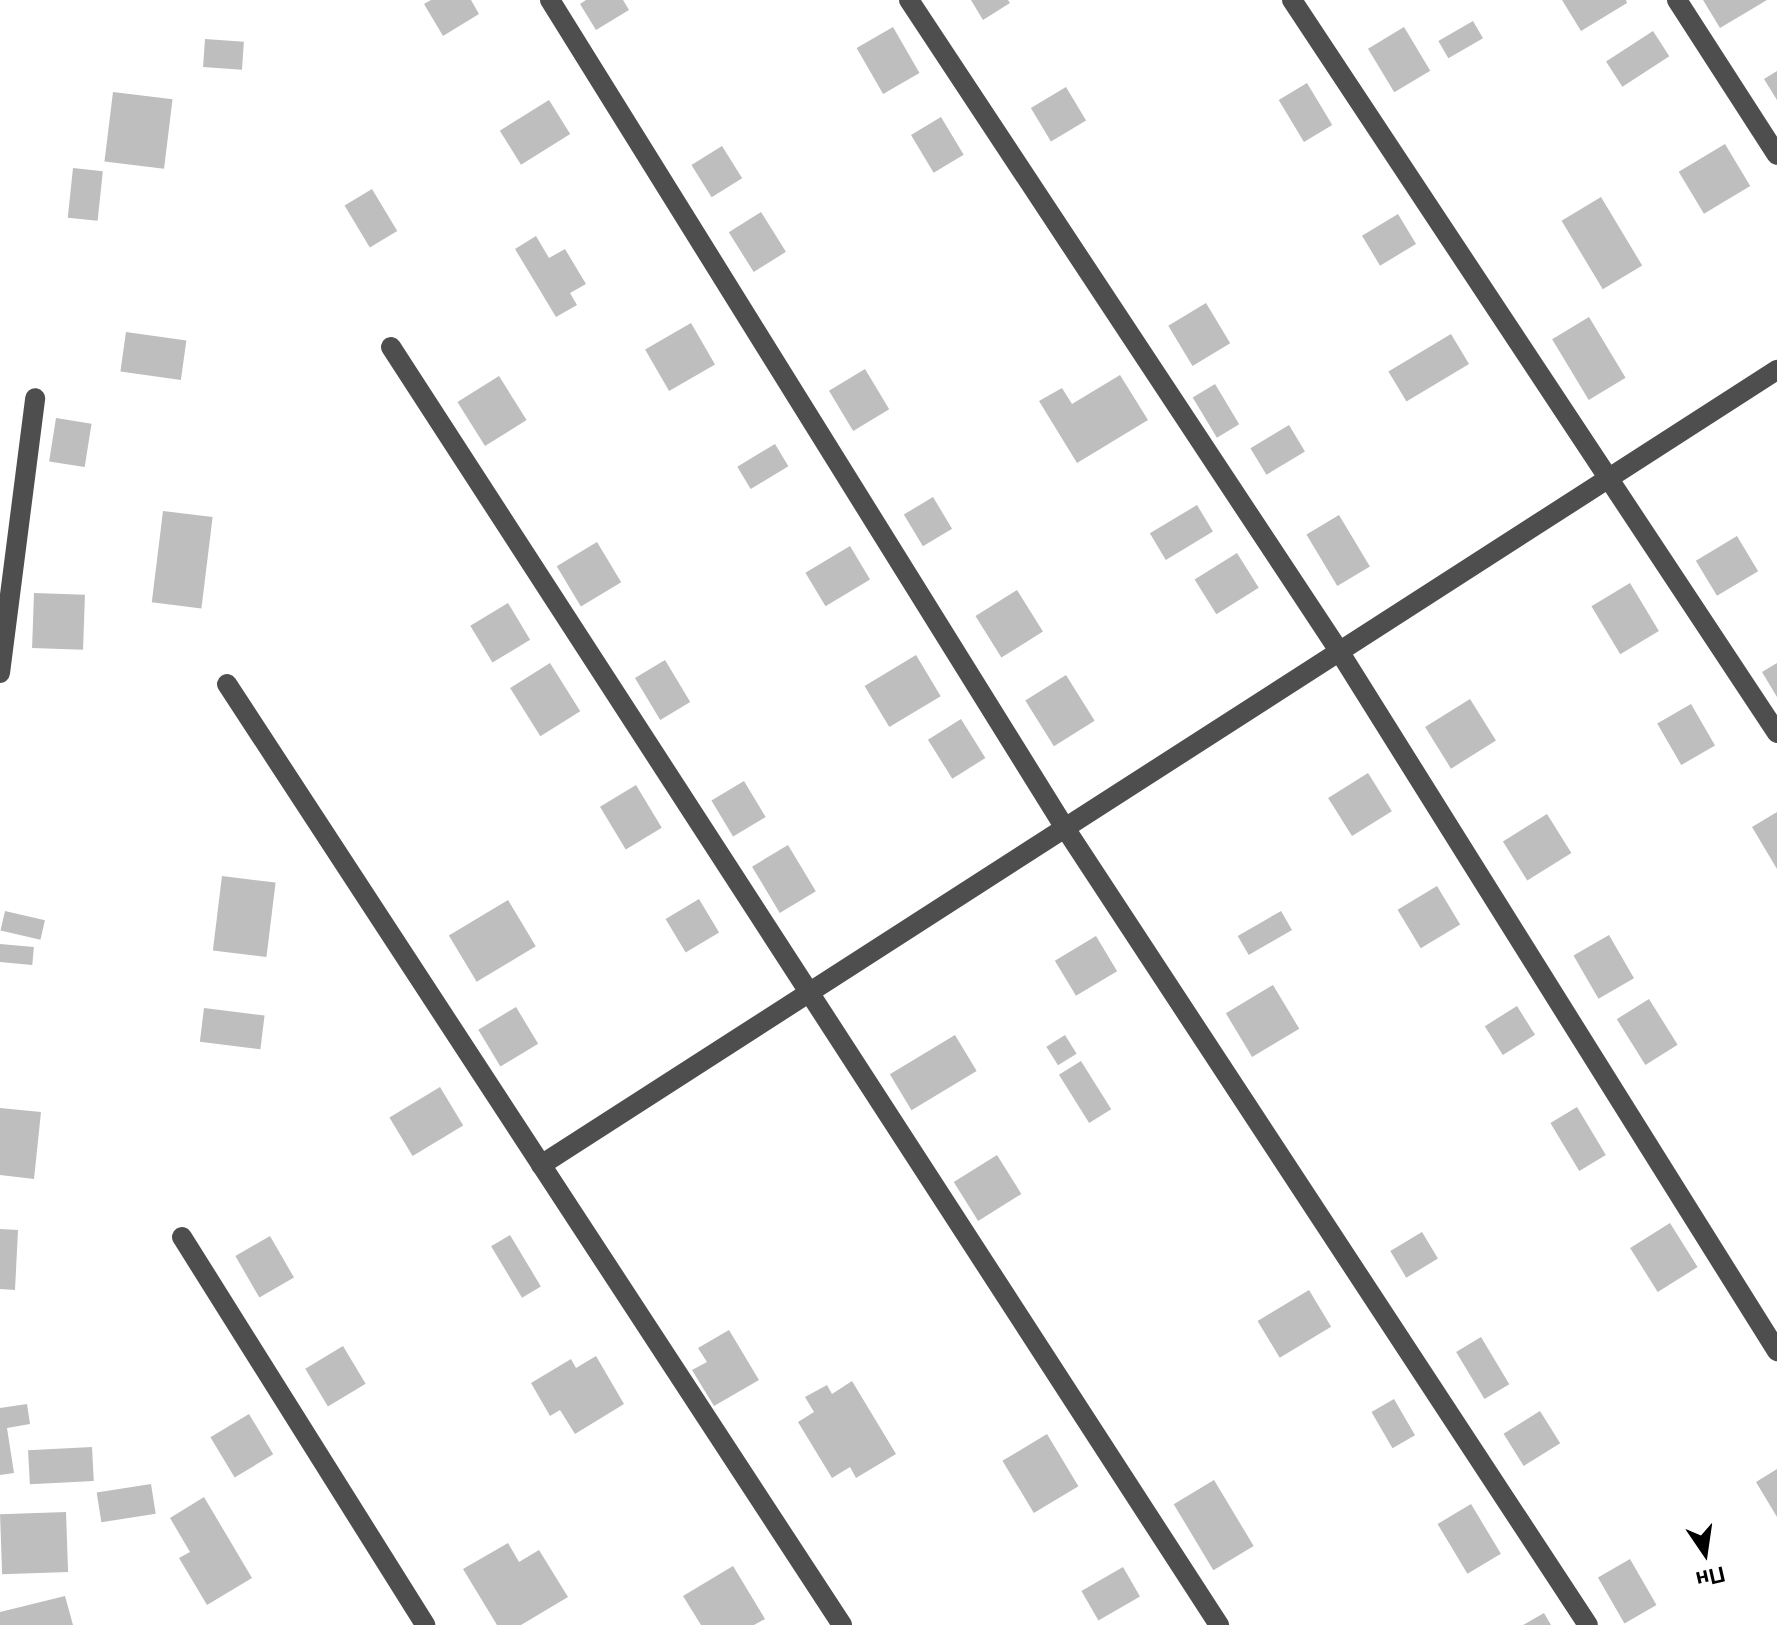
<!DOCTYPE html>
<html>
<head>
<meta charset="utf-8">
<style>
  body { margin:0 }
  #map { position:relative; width:1777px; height:1625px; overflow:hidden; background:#fff; font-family:"DM Sans",sans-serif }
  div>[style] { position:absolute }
  .building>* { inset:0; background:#bebebe; transform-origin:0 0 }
  .minor>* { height:20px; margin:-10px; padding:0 10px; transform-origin:10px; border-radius:10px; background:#4e4e4e }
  span { translate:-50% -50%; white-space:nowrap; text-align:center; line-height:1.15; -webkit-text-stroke:6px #fff; paint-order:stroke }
  .north { position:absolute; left:1665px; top:1513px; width:80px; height:80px; -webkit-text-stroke:6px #fff; paint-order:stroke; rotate:167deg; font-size:22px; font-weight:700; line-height:32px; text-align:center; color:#000 }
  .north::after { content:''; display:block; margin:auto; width:28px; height:36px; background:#000; clip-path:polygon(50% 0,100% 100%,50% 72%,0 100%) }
</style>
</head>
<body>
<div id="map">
  <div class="building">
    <i style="clip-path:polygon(431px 0,471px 0,479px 14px,443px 36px,424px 4px)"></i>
    <i style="clip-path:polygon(586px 0,623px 0,629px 10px,596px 30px,580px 4px)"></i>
    <i style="clip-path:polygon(971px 0,1008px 0,1010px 3px,983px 20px)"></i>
    <i style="clip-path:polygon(1562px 0,1626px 0,1627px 3px,1581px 31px)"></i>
    <i style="clip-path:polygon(1703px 0,1767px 0,1720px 28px)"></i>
    <i style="left:1473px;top:21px;width:20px;height:40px;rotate:60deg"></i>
    <i style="left:893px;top:27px;width:53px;height:42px;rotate:60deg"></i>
    <i style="left:1404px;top:27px;width:51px;height:42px;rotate:59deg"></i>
    <i style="left:1653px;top:31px;width:30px;height:56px;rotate:57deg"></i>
    <i style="left:205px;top:39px;width:39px;height:28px;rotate:4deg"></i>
    <i style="clip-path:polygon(1777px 71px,1777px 100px,1764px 79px)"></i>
    <i style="left:1307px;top:83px;width:49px;height:33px;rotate:59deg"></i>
    <i style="left:1066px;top:87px;width:39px;height:41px;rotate:59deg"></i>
    <i style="left:113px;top:92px;width:60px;height:70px;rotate:7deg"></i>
    <i style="left:549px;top:100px;width:40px;height:58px;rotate:58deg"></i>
    <i style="left:941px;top:117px;width:44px;height:35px;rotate:59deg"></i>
    <i style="left:1725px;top:144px;width:49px;height:54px;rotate:59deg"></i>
    <i style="left:722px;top:146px;width:38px;height:36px;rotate:58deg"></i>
    <i style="left:73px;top:168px;width:30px;height:50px;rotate:6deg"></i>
    <i style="left:372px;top:189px;width:49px;height:32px;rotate:59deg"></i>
    <i style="left:1601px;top:197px;width:80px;height:46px;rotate:59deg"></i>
    <i style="left:761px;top:212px;width:47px;height:38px;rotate:58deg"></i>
    <i style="left:1398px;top:214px;width:35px;height:42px;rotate:59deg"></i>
    <i style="clip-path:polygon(536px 236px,549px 258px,565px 249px,586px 284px,570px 293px,577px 305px,556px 317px,515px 249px)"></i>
    <i style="left:1206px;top:303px;width:47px;height:44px;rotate:59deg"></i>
    <i style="left:1589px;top:317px;width:71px;height:43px;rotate:59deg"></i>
    <i style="left:691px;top:323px;width:48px;height:53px;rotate:60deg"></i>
    <i style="left:126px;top:332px;width:61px;height:40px;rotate:8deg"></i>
    <i style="left:1451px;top:334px;width:35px;height:73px;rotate:59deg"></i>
    <i style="left:865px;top:369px;width:47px;height:42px;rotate:59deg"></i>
    <i style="clip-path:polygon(1120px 375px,1148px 420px,1077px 463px,1039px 401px,1062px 388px,1072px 404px)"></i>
    <i style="left:499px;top:376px;width:52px;height:49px;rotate:58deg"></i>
    <i style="left:1215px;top:384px;width:47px;height:26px;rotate:59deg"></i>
    <i style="left:56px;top:418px;width:36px;height:44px;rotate:9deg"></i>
    <i style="left:1289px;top:425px;width:31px;height:45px;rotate:59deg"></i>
    <i style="left:775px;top:444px;width:26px;height:44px;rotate:59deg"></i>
    <i style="left:933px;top:497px;width:37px;height:34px;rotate:59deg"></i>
    <i style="left:1197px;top:505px;width:31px;height:55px;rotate:59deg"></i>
    <i style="left:163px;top:511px;width:50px;height:92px;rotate:7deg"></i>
    <i style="left:1339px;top:515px;width:60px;height:38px;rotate:59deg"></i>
    <i style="left:1737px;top:536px;width:41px;height:48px;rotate:59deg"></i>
    <i style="left:597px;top:542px;width:47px;height:47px;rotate:59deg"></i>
    <i style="left:850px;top:546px;width:39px;height:52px;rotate:59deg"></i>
    <i style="left:1237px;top:553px;width:41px;height:50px;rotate:58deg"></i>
    <i style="left:1630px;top:583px;width:56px;height:45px;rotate:59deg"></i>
    <i style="left:1017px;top:590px;width:49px;height:49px;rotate:58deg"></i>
    <i style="left:34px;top:593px;width:51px;height:55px;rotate:2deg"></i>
    <i style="left:508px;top:603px;width:43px;height:44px;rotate:59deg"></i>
    <i style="left:916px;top:655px;width:48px;height:60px;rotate:59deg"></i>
    <i style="left:665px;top:660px;width:49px;height:35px;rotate:59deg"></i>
    <i style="left:550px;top:663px;width:57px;height:47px;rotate:58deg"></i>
    <i style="clip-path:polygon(1777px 663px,1777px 697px,1762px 672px)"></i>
    <i style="left:1066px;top:675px;width:54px;height:48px;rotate:58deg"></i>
    <i style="left:1470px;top:699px;width:49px;height:53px;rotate:58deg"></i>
    <i style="left:1691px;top:704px;width:48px;height:39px;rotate:60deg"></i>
    <i style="left:961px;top:719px;width:46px;height:39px;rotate:58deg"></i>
    <i style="left:1368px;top:773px;width:45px;height:47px;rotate:58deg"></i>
    <i style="left:744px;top:781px;width:42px;height:38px;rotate:59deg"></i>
    <i style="left:636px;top:785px;width:50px;height:42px;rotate:59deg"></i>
    <i style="clip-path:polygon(1777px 812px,1777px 869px,1752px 827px)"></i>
    <i style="left:1547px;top:814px;width:46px;height:52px;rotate:58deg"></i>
    <i style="left:788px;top:845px;width:54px;height:42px;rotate:59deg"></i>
    <i style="left:222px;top:876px;width:54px;height:75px;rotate:7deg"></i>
    <i style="left:1437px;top:886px;width:45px;height:46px;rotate:59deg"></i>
    <i style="left:699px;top:899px;width:39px;height:39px;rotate:59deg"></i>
    <i style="left:508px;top:900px;width:54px;height:69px;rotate:59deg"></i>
    <i style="left:5px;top:911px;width:41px;height:20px;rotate:13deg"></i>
    <i style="left:1281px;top:911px;width:22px;height:50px;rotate:60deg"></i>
    <i style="left:1609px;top:935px;width:50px;height:41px;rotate:60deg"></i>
    <i style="left:1096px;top:936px;width:41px;height:48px;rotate:59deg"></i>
    <i style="left:0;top:944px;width:34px;height:18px;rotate:5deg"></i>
    <i style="left:1273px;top:985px;width:51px;height:55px;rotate:59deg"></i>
    <i style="left:1649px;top:999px;width:54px;height:38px;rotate:58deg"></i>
    <i style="left:1517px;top:1006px;width:34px;height:38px;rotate:58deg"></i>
    <i style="left:516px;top:1007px;width:43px;height:44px;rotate:59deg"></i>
    <i style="left:204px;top:1008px;width:61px;height:34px;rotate:7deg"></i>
    <i style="left:955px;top:1035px;width:42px;height:76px;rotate:59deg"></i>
    <i style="left:1065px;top:1035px;width:22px;height:22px;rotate:58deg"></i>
    <i style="left:1081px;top:1061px;width:57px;height:26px;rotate:58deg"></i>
    <i style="left:440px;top:1087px;width:45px;height:59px;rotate:59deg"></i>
    <i style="left:1577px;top:1107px;width:56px;height:31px;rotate:59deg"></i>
    <i style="clip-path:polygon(0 1108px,41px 1112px,34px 1179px,0 1175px)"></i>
    <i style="left:997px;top:1155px;width:46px;height:51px;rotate:58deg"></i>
    <i style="left:1670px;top:1223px;width:52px;height:47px;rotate:58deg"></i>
    <i style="clip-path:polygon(0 1229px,18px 1230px,15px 1290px,0 1289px)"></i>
    <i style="left:1422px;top:1232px;width:31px;height:37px;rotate:59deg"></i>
    <i style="left:510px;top:1235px;width:60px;height:22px;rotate:59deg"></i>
    <i style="left:270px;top:1236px;width:48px;height:40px;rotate:60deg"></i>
    <i style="left:1309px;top:1290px;width:43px;height:60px;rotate:59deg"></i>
    <i style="clip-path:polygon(729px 1330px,759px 1380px,714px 1406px,692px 1370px,707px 1362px,698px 1348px)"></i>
    <i style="left:1481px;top:1337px;width:55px;height:29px;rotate:59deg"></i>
    <i style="left:343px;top:1346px;width:44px;height:44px;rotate:59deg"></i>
    <i style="clip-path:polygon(596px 1356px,624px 1404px,575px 1434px,560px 1410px,550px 1416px,531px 1383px,571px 1359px,576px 1368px)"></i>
    <i style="clip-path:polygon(852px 1381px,896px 1454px,856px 1478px,850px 1467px,832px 1478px,798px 1422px,814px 1412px,805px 1397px,827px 1385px,832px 1394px)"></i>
    <i style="left:1394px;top:1399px;width:42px;height:26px;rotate:60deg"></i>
    <i style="clip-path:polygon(27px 1404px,30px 1424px,7px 1428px,14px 1473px,0 1475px,0 1408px)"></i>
    <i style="left:1540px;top:1411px;width:38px;height:43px;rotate:58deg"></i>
    <i style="left:249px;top:1414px;width:47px;height:45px;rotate:59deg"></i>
    <i style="left:1047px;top:1434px;width:61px;height:52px;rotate:59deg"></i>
    <i style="left:92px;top:1447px;width:34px;height:64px;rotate:87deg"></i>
    <i style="clip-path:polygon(1777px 1469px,1777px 1517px,1756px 1482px)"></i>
    <i style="left:1214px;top:1480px;width:77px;height:47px;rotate:59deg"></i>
    <i style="left:151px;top:1484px;width:30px;height:55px;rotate:81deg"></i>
    <i style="clip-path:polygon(204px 1497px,252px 1578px,207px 1605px,179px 1558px,190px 1552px,170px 1518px)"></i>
    <i style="left:1471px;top:1504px;width:58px;height:39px;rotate:59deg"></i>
    <i style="left:66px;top:1512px;width:60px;height:66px;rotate:88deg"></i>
    <i style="clip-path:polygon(508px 1543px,519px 1562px,539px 1550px,568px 1597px,521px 1625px,497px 1625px,463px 1569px)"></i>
    <i style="left:1630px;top:1559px;width:53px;height:37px;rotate:60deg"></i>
    <i style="clip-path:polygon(733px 1566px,765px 1619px,754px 1625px,701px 1625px,683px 1596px)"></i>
    <i style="left:1123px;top:1567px;width:34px;height:48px;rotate:60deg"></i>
    <i style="clip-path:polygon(65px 1596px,73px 1625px,0 1625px,0 1612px)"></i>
    <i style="clip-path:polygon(1544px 1613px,1551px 1625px,1523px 1625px)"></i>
  </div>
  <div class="minor">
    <i style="left:550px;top:0;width:975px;rotate:58.12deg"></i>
    <i style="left:1065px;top:828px;width:953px;rotate:56.73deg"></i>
    <i style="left:909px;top:0;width:780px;rotate:56.55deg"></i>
    <i style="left:1339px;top:651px;width:826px;rotate:57.97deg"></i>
    <i style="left:1292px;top:0;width:879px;rotate:56.51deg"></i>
    <i style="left:1677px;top:0;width:184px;rotate:57.2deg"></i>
    <i style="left:391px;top:347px;width:1523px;rotate:57.06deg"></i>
    <i style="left:0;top:673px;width:277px;rotate:-82.7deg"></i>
    <i style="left:227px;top:684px;width:1124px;rotate:56.83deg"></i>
    <i style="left:541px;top:1165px;width:1470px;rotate:-32.75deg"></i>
    <i style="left:182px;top:1237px;width:458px;rotate:57.9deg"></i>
  </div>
  <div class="north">Пн</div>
</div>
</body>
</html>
